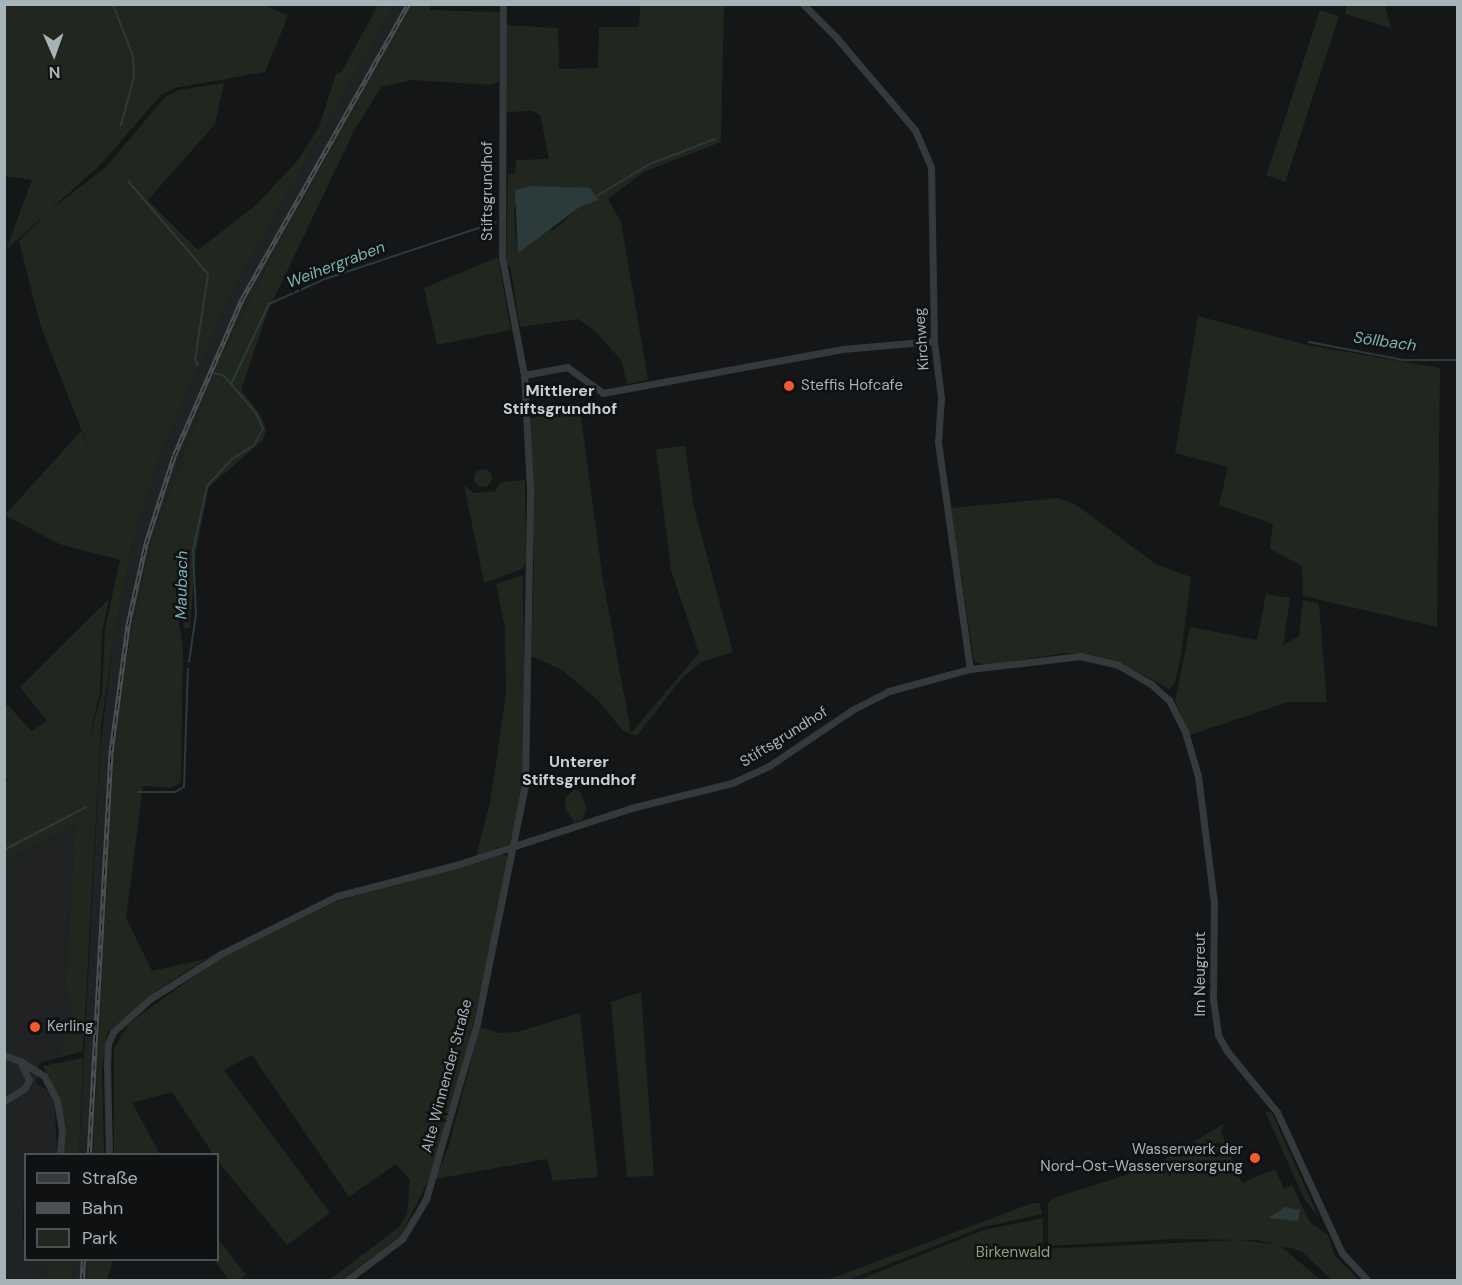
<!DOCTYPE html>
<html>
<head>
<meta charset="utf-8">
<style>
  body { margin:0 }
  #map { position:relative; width:1462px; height:1285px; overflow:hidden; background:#151617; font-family:"DM Sans",sans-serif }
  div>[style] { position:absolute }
  .built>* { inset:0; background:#212224; transform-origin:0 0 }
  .green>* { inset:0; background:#21271f; transform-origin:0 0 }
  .round { border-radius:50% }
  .water>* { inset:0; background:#2b3b3b }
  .stream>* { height:2px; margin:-1px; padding:0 1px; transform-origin:1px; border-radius:1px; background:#2b3b3b }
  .street>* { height:7px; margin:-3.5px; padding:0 3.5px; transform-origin:3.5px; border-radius:3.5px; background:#36393c }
  .rail>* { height:4.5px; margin-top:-2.25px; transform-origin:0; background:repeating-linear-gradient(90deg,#101112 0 7px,#4b5053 0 14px); box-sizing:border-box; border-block:2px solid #4b5053 }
  .dots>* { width:16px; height:16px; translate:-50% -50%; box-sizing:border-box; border:3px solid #101112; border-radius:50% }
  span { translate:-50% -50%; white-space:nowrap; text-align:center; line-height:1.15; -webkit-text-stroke:5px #101112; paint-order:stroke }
  .street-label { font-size:15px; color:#a6b3b7 }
  .poi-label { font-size:15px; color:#a6b3b7 }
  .left { translate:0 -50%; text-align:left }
  .right { translate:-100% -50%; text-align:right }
  .park-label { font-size:15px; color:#8ba37d }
  .water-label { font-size:16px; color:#7cb2b3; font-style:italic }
  .neighbourhood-label { font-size:16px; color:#c7d0d3; font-weight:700 }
  .frame { position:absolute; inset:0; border:6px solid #a6b3b7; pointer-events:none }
  .legend { position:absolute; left:24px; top:1153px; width:195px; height:108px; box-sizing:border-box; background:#101112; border:2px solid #4c5254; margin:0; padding:8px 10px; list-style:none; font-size:18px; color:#a6b3b7 }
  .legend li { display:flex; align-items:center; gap:12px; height:30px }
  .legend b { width:30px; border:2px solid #4c5254 }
  .north { position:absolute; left:24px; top:24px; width:60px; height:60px; -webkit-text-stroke:4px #101112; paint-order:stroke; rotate:178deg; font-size:16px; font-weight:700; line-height:24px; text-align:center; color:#a6b3b7 }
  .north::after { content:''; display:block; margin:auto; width:21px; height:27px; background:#a6b3b7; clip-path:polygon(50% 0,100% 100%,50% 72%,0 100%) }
</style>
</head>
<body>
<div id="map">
  <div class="built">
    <i style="clip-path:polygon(394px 5px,413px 5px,280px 240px,218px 362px,150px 545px,129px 643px,113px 758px,93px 1154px,79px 1154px,100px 750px,114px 635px,134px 538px,163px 448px,232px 292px)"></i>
    <i style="clip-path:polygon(75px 822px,65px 991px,74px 1007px,58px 1058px,40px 1063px,36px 1083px,50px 1092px,55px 1108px,57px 1154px,26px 1154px,22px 1238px,25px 1240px,26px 1260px,45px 1260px,49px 1280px,5px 1280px,5px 861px)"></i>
    <i style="left:74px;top:1260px;width:14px;height:20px"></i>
  </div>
  <div class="green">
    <i style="clip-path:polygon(1346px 4px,1385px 5px,1391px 28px,1346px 14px)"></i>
    <i style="clip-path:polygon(266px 5px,288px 16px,265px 72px,175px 88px,161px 95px,102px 163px,6px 250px,32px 180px,5px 176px,5px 5px)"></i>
    <i style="clip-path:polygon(378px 5px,394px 5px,232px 292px,163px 448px,134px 538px,114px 635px,101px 727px,83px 1051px,58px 1058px,74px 1007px,65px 991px,75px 823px,5px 861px,4px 783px,8px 781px,4px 775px,5px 707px,8px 705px,31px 731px,47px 721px,20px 687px,109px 599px,102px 631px,100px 692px,88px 743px,102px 693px,105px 629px,120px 560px,59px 544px,5px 515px,81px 431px,92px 457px,40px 324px,19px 241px,49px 211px,106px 167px,165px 97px,179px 90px,224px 83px,215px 124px,148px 200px,198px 250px,256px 205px,298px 160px,319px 127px,336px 74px,342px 71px)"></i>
    <i style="clip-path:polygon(413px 5px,432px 5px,429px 10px,500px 12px,499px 82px,491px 85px,412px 80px,381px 87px,354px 131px,268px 311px,241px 390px,262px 417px,266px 430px,263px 440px,209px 487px,196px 552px,190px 628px,184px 629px,183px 616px,178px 617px,183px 648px,181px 782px,172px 788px,143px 786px,126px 918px,152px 971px,205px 959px,155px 992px,107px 1033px,102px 1071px,104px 1154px,93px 1154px,113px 758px,129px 643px,150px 545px,218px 362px,280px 240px)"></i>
    <i style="clip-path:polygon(evenodd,640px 5px,724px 5px,721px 142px,644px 172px,608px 199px,621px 222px,648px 380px,627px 384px,621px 360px,595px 331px,578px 319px,520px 327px,510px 266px,506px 265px,508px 174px,515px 174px,516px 160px,549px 159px,540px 115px,532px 111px,506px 112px,505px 25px,558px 28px,559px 69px,598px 68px,599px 27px,639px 27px,640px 5px,531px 186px,552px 187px,598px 200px,580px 207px,555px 229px,516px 242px,514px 208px,531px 186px)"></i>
    <i style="left:1320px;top:10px;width:20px;height:174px;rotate:18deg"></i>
    <i style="clip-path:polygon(498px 257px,511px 330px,437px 345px,424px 288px)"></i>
    <i style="clip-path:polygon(1198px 316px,1307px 345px,1440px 368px,1437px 627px,1303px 596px,1302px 566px,1270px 549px,1273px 524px,1219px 505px,1228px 467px,1175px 453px)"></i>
    <i style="clip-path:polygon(579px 402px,602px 574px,631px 733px,699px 653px,671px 570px,656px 449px,685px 446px,694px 508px,733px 652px,701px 662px,681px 679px,637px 736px,623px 731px,598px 700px,562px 670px,531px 656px,534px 568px,529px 419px)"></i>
    <i class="round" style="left:474px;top:469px;width:18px;height:18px"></i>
    <i style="clip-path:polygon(525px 480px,526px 564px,522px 569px,484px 583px,464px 485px,474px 493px,495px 491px,501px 482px)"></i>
    <i style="clip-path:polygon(1058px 498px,1075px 504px,1157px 565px,1191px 577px,1181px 655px,1175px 683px,1169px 689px,1134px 670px,1092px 655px,1068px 653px,984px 665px,974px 661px,951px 508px)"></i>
    <i style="clip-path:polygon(523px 575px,525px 754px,520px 807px,509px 844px,476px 856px,490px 803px,506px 694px,505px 628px,496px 584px)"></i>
    <i style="clip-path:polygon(1266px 594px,1290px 598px,1283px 645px,1299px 636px,1303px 600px,1319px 604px,1327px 702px,1288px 702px,1190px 735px,1175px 701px,1190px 627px,1257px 640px)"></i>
    <i style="clip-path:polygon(575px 789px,581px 793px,587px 809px,582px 820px,575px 822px,566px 811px,565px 798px)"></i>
    <i style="clip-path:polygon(502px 854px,509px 857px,506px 879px,463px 1068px,432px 1173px,400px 1237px,341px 1280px,329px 1280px,399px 1227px,407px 1214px,410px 1180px,396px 1164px,349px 1197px,252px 1055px,224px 1070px,330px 1213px,287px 1245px,220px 1164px,218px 1154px,213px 1154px,172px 1092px,132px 1103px,160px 1154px,114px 1154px,114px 1049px,128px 1025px,144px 1012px,213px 963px,338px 901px)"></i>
    <i style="clip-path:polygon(641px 992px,654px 1176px,627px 1177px,611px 1002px)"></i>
    <i style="clip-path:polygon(580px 1013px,598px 1177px,553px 1181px,547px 1159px,435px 1179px,449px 1145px,480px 1027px,500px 1033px,517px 1032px)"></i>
    <i style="clip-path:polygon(83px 1058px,79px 1154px,63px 1154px,66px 1129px,60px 1103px,43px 1066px)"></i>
    <i style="clip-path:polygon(1269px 1111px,1272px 1113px,1319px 1218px,1304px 1198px,1265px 1112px)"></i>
    <i style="clip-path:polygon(1225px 1123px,1221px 1131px,1242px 1183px,1275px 1169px,1284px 1189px,1292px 1185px,1310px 1222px,1328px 1235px,1335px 1256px,1359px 1280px,1332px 1280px,1301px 1251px,1257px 1240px,1174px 1239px,1048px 1246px,1048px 1203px,1054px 1198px,1154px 1166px)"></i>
    <i style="clip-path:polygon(1033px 1203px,1039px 1203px,1043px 1214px,983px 1227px,848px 1280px,827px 1280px)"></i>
    <i style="clip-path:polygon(1043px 1218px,1043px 1249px,1240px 1240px,1279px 1245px,1321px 1280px,858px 1280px,984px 1230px)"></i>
    <i style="clip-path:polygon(218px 1239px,246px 1275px,240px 1280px,229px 1280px,214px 1260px,218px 1260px)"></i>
    <i style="clip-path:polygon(45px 1260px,74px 1260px,73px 1280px,49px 1280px)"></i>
    <i style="clip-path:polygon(88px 1260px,113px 1260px,107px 1280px,88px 1280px)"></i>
  </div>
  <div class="water">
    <i style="clip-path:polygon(531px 186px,590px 188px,598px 200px,580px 207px,518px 253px,515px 190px)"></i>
    <i style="clip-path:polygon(1285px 1207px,1300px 1210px,1298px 1221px,1268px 1218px)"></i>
  </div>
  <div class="stream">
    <i style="left:114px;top:7px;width:53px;rotate:68.8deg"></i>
    <i style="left:133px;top:56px;width:21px;rotate:87deg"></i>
    <i style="left:134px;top:77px;width:50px;rotate:105.2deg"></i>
    <i style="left:128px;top:181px;width:123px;rotate:49.3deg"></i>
    <i style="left:208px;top:274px;width:87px;rotate:98.6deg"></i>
    <i style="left:195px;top:360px;width:6px;rotate:59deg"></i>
    <i style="left:597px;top:196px;width:62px;rotate:-31.1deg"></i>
    <i style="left:650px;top:164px;width:70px;rotate:-21deg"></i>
    <i style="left:1309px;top:342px;width:96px;rotate:10.8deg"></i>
    <i style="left:1403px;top:360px;width:55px"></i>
    <i style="left:231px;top:384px;width:89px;rotate:-64.6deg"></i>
    <i style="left:269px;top:304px;width:61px;rotate:-24.1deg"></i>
    <i style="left:325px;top:279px;width:180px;rotate:-18.4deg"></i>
    <i style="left:189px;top:662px;width:49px;rotate:-81.7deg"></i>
    <i style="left:196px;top:614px;width:63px;rotate:-92.7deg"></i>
    <i style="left:193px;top:551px;width:66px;rotate:-77.8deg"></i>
    <i style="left:207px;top:486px;width:37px;rotate:-47deg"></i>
    <i style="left:232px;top:459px;width:26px;rotate:-32deg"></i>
    <i style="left:254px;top:445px;width:18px;rotate:-61deg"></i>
    <i style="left:263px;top:429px;width:17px;rotate:-114deg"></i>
    <i style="left:256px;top:413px;width:49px;rotate:-130.9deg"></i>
    <i style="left:224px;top:376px;width:10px;rotate:-163deg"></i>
    <i style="left:138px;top:792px;width:37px"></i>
    <i style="left:175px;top:792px;width:10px;rotate:-29deg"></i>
    <i style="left:184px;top:787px;width:118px;rotate:-88.1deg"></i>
    <i style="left:4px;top:850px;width:93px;rotate:-27.7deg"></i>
  </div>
  <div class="street">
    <i style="left:803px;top:4px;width:47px;rotate:45deg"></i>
    <i style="left:836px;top:37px;width:122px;rotate:49.7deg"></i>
    <i style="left:915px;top:130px;width:40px;rotate:66.6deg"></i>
    <i style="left:931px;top:167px;width:174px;rotate:89deg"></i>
    <i style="left:934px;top:341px;width:57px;rotate:83deg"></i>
    <i style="left:941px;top:398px;width:44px;rotate:93.9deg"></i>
    <i style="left:938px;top:442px;width:229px;rotate:82deg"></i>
    <i style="left:524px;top:375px;width:44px;rotate:-10.5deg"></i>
    <i style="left:567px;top:367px;width:44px;rotate:35.8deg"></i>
    <i style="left:603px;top:393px;width:244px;rotate:-10.4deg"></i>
    <i style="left:843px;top:349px;width:91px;rotate:-5deg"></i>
    <i style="left:4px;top:1055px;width:17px;rotate:21deg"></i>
    <i style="left:20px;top:1061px;width:21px;rotate:65deg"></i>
    <i style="left:29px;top:1080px;width:9px;rotate:117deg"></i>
    <i style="left:25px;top:1088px;width:25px;rotate:148deg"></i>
    <i style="left:20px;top:1061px;width:28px;rotate:32deg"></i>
    <i style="left:44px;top:1076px;width:27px;rotate:62deg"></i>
    <i style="left:57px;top:1100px;width:30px;rotate:81deg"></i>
    <i style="left:62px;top:1130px;width:24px;rotate:95deg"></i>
    <i style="left:109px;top:1154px;width:85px;rotate:-91.3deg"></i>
    <i style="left:107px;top:1069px;width:25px;rotate:-88deg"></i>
    <i style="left:108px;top:1044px;width:13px;rotate:-67deg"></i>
    <i style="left:113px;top:1032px;width:50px;rotate:-41.7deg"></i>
    <i style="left:150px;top:999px;width:84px;rotate:-32.4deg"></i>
    <i style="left:221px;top:954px;width:130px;rotate:-26.6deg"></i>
    <i style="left:337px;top:896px;width:126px;rotate:-14.7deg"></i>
    <i style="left:459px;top:864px;width:181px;rotate:-18deg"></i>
    <i style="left:631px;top:808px;width:104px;rotate:-13.9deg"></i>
    <i style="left:732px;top:783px;width:41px;rotate:-24.7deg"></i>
    <i style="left:769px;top:766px;width:100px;rotate:-34deg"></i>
    <i style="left:852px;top:710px;width:42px;rotate:-27.2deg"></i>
    <i style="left:889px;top:691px;width:84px;rotate:-15.2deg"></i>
    <i style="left:970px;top:669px;width:111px;rotate:-6.7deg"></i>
    <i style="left:1080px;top:656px;width:39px;rotate:13deg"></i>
    <i style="left:1118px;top:665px;width:38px;rotate:30deg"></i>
    <i style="left:1151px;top:684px;width:24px;rotate:42deg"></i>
    <i style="left:1169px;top:700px;width:36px;rotate:63deg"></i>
    <i style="left:1185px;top:732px;width:46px;rotate:73.5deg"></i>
    <i style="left:1198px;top:776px;width:127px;rotate:82.8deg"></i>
    <i style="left:1214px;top:902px;width:97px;rotate:90.6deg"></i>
    <i style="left:1213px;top:999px;width:36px;rotate:82deg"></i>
    <i style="left:1218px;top:1035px;width:18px;rotate:61deg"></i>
    <i style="left:1227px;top:1051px;width:79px;rotate:50.7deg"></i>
    <i style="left:1277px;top:1112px;width:155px;rotate:65.3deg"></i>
    <i style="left:1342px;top:1253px;width:37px;rotate:47deg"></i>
    <i style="left:347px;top:1280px;width:69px;rotate:-36.7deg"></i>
    <i style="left:402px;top:1239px;width:47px;rotate:-59deg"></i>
    <i style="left:426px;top:1199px;width:183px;rotate:-73.8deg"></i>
    <i style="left:477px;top:1023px;width:242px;rotate:-78.6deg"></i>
    <i style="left:525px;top:786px;width:297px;rotate:-89deg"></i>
    <i style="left:530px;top:489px;width:114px;rotate:-93deg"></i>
    <i style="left:524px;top:375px;width:119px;rotate:-100.6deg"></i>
    <i style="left:502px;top:258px;width:254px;rotate:-89.8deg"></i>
  </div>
  <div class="rail">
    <i style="left:89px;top:1154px;width:404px;rotate:-86.9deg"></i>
    <i style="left:111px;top:751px;width:128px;rotate:-82.4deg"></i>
    <i style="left:128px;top:624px;width:83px;rotate:-77.5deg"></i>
    <i style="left:146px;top:543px;width:91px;rotate:-72.2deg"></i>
    <i style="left:174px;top:456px;width:171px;rotate:-66.6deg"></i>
    <i style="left:242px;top:299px;width:338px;rotate:-60.6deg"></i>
    <i style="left:82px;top:1280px;width:20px;rotate:-87deg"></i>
  </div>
  <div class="dots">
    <i style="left:789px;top:386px;background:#f6592e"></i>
    <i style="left:35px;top:1027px;background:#f6592e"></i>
    <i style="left:1255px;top:1158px;background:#f6592e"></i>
  </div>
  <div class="street-label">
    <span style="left:488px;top:191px;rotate:-90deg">Stiftsgrundhof</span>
    <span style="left:922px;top:339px;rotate:-94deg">Kirchweg</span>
    <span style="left:784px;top:737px;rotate:-32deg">Stiftsgrundhof</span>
    <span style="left:1201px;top:974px;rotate:-90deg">Im Neugreut</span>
    <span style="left:447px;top:1076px;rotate:-75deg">Alte Winnender Straße</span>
  </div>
  <div class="poi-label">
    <span class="left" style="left:801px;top:386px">Steffis Hofcafe</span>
    <span class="left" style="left:47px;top:1027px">Kerling</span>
    <span class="right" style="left:1243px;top:1158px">Wasserwerk der<br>Nord-Ost-Wasserversorgung</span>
  </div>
  <div class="park-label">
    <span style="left:1013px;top:1253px">Birkenwald</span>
  </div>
  <div class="water-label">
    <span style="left:336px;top:265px;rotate:-21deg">Weihergraben</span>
    <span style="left:1385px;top:342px;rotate:8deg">Söllbach</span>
    <span style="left:182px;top:585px;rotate:-89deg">Maubach</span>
  </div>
  <div class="neighbourhood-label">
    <span style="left:560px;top:400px">Mittlerer<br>Stiftsgrundhof</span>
    <span style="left:579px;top:771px">Unterer<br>Stiftsgrundhof</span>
  </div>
  <div class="frame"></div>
  <ul class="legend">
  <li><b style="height:8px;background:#36393c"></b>Straße</li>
  <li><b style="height:8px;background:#4b5053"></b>Bahn</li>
  <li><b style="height:16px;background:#21271f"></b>Park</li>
  </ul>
  <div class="north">N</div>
</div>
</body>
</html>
